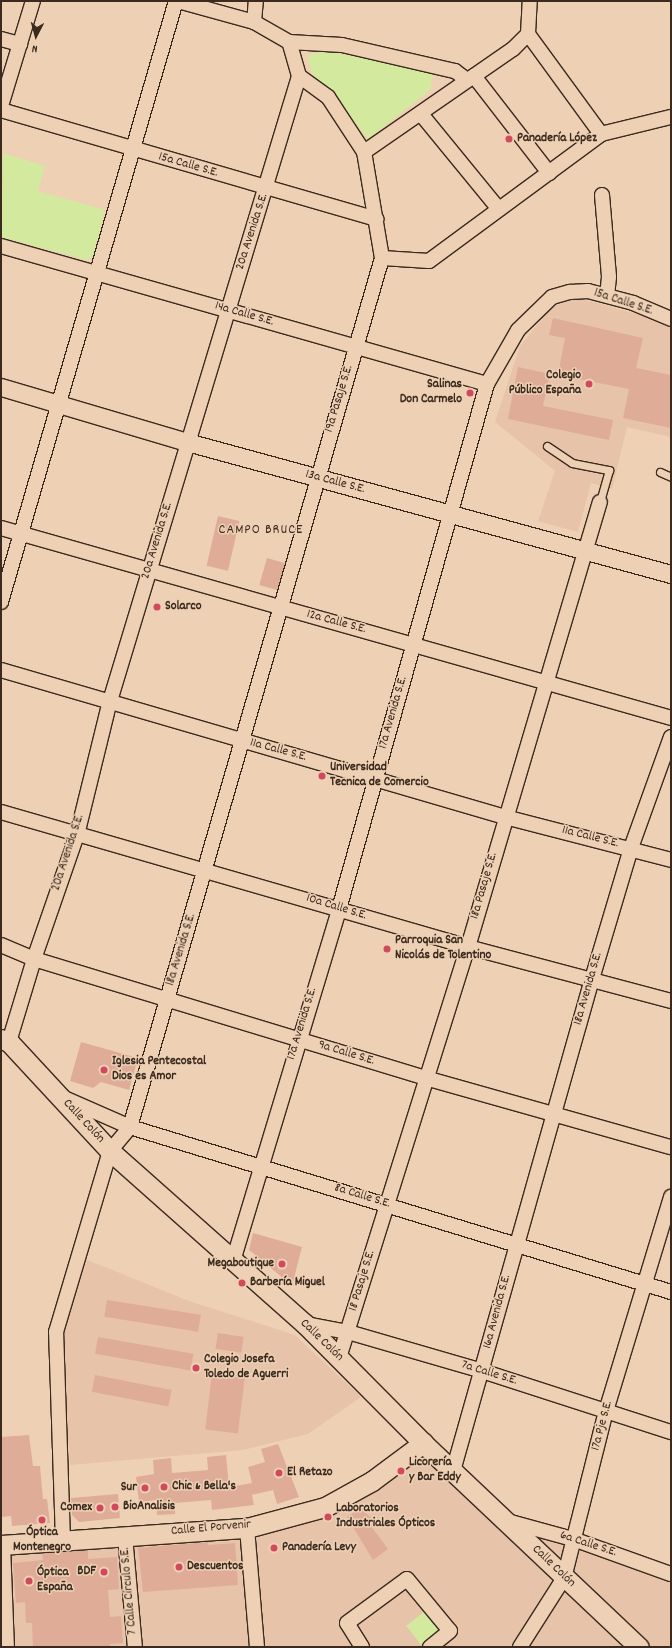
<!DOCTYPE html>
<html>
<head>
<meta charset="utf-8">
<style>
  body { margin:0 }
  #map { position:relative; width:672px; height:1648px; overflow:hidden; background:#eed1b5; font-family:Dekko,sans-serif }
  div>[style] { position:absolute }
  .built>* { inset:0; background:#e6c3a9 }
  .green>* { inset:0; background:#d2e99e; transform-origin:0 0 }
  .building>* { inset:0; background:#dfad97; transform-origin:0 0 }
  .roads { filter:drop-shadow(1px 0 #3b2a1e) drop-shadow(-1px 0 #3b2a1e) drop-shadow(0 1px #3b2a1e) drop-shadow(0 -1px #3b2a1e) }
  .service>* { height:7px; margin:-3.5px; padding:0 3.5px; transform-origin:3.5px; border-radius:3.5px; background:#eed1b5 }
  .minor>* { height:14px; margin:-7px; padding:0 7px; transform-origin:7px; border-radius:7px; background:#eed1b5 }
  .tertiary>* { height:17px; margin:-8.5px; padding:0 8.5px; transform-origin:8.5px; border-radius:8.5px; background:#eed1b5 }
  .secondary>* { height:19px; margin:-9.5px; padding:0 9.5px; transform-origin:9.5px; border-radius:9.5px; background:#eed1b5 }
  .dots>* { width:11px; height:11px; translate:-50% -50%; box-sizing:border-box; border:2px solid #eed1b5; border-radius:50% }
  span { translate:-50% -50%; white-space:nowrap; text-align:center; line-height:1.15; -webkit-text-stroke:3px #eed1b5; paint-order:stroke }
  .poi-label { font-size:13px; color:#3b2a1e; font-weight:700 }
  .left { translate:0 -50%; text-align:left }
  .right { translate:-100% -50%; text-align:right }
  .street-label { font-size:13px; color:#3b2a1e }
  .neighbourhood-label { font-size:14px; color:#3b2a1e; letter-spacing:1px }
  .frame { position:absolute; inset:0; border:2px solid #3b2a1e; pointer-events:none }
  .north { position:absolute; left:16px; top:16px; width:40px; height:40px; -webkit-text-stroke:3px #eed1b5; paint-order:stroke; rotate:186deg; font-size:11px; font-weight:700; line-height:16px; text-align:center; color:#3b2a1e }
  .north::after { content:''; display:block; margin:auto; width:14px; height:18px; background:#3b2a1e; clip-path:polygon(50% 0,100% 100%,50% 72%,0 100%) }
</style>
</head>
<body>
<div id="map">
  <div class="built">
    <i style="clip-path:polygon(575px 297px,658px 320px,671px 328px,671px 437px,627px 427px,612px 489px,591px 483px,578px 532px,538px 521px,555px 471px,495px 422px,520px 346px,551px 308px)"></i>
    <i style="clip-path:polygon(85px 1259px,189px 1301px,295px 1335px,361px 1397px,308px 1434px,243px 1450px,70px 1465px,60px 1339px)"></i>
    <i style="clip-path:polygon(423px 1443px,505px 1520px,671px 1571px,671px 1647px,1px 1647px,1px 1545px,247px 1528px,325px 1507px)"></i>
  </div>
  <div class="green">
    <i style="clip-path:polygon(325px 51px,434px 72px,430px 90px,368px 139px,337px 98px,312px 74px,308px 55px)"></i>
    <i style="clip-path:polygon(3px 153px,45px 166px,38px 191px,105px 210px,94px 254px,87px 260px,1px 237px)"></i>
    <i style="left:429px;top:1608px;width:29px;height:29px;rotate:52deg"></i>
  </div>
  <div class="building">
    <i style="clip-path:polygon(553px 318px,643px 338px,636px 368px,671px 375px,671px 428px,623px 418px,629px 389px,558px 375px,565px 338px,549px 335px)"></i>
    <i style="clip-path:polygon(518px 367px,550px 374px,543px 406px,613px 420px,609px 440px,508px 419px)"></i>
    <i style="left:218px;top:516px;width:22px;height:51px;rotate:13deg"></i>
    <i style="left:267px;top:558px;width:19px;height:28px;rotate:16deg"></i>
    <i style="clip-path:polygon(81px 1042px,138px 1058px,129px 1090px,101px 1082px,93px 1088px,70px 1081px)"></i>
    <i style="clip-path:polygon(253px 1233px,302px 1247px,293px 1282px,284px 1279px,249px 1250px)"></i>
    <i style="left:107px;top:1300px;width:95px;height:17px;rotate:9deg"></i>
    <i style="left:218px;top:1333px;width:26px;height:16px;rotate:9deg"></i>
    <i style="left:98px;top:1337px;width:97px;height:17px;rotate:10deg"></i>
    <i style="left:212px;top:1374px;width:33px;height:56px;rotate:7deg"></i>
    <i style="left:95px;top:1375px;width:78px;height:17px;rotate:11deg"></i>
    <i style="clip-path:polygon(29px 1435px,33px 1466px,40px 1466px,43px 1499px,47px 1499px,50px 1523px,12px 1526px,11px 1516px,1px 1517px,1px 1437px)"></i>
    <i style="clip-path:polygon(278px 1444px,299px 1497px,277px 1504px,273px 1490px,252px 1495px,254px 1505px,212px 1510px,211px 1500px,175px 1503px,175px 1514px,157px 1515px,156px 1500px,139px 1502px,136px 1477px,154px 1474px,153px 1460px,171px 1458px,172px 1473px,208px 1470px,207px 1457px,226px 1455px,229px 1487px,252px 1483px,248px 1467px,265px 1462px,261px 1449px)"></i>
    <i style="clip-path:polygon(118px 1494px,120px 1518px,79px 1522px,72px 1515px,71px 1498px)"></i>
    <i style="clip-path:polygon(361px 1508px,371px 1518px,367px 1521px,388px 1549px,373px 1560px,347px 1517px)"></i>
    <i style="clip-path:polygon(208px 1542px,208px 1545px,235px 1543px,238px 1585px,143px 1592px,138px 1548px)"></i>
    <i style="clip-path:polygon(88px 1550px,88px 1559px,117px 1557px,119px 1589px,108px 1590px,110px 1617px,121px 1616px,123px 1643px,110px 1644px,110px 1647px,33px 1647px,32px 1623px,26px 1623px,25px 1602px,16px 1603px,13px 1563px,43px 1560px,42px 1553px)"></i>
  </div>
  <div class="roads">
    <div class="service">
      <i style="left:547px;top:446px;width:30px;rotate:34deg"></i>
      <i style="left:572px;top:463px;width:38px;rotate:11deg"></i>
      <i style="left:609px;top:470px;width:33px;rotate:106deg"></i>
      <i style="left:660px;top:472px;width:12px;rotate:24deg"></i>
    </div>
    <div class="minor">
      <i style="left:178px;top:1px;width:79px;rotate:15.4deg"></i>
      <i style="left:254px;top:22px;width:40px;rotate:29.7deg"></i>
      <i style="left:289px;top:42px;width:53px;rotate:3.2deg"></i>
      <i style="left:342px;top:45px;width:116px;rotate:13deg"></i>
      <i style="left:455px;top:71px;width:15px;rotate:37deg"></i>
      <i style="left:254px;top:22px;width:21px;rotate:-85deg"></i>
      <i style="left:528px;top:34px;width:124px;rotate:53.9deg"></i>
      <i style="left:1px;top:39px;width:20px;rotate:15deg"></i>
      <i style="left:474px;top:76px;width:123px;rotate:52.3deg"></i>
      <i style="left:1px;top:106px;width:110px;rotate:-73.1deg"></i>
      <i style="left:1px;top:110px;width:391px;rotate:16.2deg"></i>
      <i style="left:421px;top:114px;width:122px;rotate:50.7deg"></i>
      <i style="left:364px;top:152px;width:181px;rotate:-34.7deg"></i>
      <i style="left:513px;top:49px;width:21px;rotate:-45deg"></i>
      <i style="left:528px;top:34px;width:33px;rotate:-87deg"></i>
      <i style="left:602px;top:195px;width:82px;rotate:85.1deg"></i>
      <i style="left:609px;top:277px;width:18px;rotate:96deg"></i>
      <i style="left:1px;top:246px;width:505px;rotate:15.85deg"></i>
      <i style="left:382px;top:258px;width:47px;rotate:3.7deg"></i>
      <i style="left:429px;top:261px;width:214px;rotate:-36.4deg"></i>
      <i style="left:601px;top:134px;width:72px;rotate:-13.7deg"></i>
      <i style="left:1px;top:528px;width:696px;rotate:15.83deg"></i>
      <i style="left:1px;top:602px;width:626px;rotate:-73.77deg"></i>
      <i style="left:1px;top:670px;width:525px;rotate:16.26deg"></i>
      <i style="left:505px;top:817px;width:171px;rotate:14.5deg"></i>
      <i style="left:1px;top:812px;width:486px;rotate:16.1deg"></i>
      <i style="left:468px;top:947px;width:210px;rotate:14.9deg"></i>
      <i style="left:1px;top:945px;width:36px;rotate:23deg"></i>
      <i style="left:34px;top:959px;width:409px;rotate:16.9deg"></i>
      <i style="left:425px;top:1078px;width:255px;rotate:15.7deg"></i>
      <i style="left:9px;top:1042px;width:87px;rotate:-73.2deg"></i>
      <i style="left:34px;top:959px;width:131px;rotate:-70.9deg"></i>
      <i style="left:77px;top:835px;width:138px;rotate:-76.2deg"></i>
      <i style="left:110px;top:701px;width:653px;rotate:-73.17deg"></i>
      <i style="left:299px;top:76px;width:35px;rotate:-106deg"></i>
      <i style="left:64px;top:1098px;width:72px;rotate:23.7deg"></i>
      <i style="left:130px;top:1127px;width:566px;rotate:16.96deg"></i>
      <i style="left:233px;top:1261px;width:368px;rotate:-73.2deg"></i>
      <i style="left:339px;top:909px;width:545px;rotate:-74.26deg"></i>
      <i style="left:487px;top:384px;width:62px;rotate:-60.1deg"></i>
      <i style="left:518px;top:330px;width:47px;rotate:-44.1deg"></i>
      <i style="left:552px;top:297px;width:19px;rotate:-16deg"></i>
      <i style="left:570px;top:292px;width:18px;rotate:-3deg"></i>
      <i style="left:588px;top:291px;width:47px;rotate:14.9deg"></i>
      <i style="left:633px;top:303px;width:41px;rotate:22.8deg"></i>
      <i style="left:305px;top:1324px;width:44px;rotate:10.5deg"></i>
      <i style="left:348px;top:1332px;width:140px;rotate:16.2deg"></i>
      <i style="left:482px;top:1371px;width:199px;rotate:17.9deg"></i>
      <i style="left:339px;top:1358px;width:431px;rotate:-72.6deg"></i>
      <i style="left:468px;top:947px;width:464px;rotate:-73.5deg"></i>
      <i style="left:453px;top:1471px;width:511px;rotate:-74.22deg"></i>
      <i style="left:592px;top:979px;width:137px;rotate:-73.4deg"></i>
      <i style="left:631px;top:848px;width:118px;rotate:-70.2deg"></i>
      <i style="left:507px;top:1521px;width:68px;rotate:15.3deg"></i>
      <i style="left:573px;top:1539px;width:104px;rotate:19.7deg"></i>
      <i style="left:247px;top:1528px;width:119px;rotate:85.2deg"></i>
      <i style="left:125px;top:1536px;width:111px;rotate:84.9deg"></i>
      <i style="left:63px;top:1541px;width:209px;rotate:-91.9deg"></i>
      <i style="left:56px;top:1332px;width:189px;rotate:-73.4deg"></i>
      <i style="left:110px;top:1151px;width:31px;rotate:-50deg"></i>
      <i style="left:130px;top:1127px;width:905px;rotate:-73.83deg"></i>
      <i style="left:382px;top:258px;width:108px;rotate:-99.6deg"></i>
      <i style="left:364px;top:152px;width:66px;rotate:-123.2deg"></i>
      <i style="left:328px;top:97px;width:36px;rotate:-144deg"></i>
      <i style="left:3px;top:1545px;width:102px;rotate:87.8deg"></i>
      <i style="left:362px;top:1647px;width:28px;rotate:-122deg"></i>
      <i style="left:347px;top:1623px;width:74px;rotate:-36.3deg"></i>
      <i style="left:407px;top:1579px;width:67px;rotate:50.4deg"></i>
      <i style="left:450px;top:1631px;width:26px;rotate:141deg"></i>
      <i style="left:520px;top:1647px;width:82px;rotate:-57.5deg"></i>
      <i style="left:564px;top:1578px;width:172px;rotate:-75.9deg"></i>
      <i style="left:606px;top:1411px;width:224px;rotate:-73.1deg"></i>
    </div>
    <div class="tertiary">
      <i style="left:1px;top:387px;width:194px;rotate:16.5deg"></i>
      <i style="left:187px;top:442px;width:502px;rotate:15.26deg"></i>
    </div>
    <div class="secondary">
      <i style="left:1px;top:1039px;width:9px;rotate:21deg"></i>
      <i style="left:9px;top:1042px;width:149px;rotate:47.2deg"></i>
      <i style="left:110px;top:1151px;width:261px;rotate:41.6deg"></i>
      <i style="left:305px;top:1324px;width:168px;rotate:45.2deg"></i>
      <i style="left:423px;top:1443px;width:297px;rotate:43.4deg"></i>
      <i style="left:1px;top:1545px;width:247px;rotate:-4deg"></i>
      <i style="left:247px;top:1528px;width:81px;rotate:-15.1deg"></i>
      <i style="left:325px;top:1507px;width:54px;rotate:-29deg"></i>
      <i style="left:372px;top:1481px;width:64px;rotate:-36.7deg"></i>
    </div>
  </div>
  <div class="dots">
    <i style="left:509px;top:139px;background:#d1495b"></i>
    <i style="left:589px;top:384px;background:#d1495b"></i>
    <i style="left:470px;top:393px;background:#d1495b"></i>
    <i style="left:157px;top:607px;background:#d1495b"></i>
    <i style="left:322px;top:776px;background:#d1495b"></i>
    <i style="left:387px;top:949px;background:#d1495b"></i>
    <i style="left:104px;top:1070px;background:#d1495b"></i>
    <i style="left:282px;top:1264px;background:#d1495b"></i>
    <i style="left:242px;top:1283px;background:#d1495b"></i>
    <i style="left:196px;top:1368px;background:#d1495b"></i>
    <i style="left:401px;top:1471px;background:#d1495b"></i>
    <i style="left:279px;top:1473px;background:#d1495b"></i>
    <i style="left:164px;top:1487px;background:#d1495b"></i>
    <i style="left:145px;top:1488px;background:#d1495b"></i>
    <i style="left:115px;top:1507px;background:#d1495b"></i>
    <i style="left:100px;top:1508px;background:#d1495b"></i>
    <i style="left:328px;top:1517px;background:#d1495b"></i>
    <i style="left:42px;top:1520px;background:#d1495b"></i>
    <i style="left:274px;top:1548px;background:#d1495b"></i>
    <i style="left:179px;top:1567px;background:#d1495b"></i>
    <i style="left:104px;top:1572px;background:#d1495b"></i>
    <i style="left:29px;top:1581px;background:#d1495b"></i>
  </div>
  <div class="poi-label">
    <span class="left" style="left:517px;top:139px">Panadería López</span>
    <span class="right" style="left:581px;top:384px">Colegio<br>Público España</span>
    <span class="right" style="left:462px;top:393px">Salinas<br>Don Carmelo</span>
    <span class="left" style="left:165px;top:607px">Solarco</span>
    <span class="left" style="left:330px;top:776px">Universidad<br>Tecnica de Comercio</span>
    <span class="left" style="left:395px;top:949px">Parroquia San<br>Nicolás de Tolentino</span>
    <span class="left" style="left:112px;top:1070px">Iglesia Pentecostal<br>Dios es Amor</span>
    <span class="right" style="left:274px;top:1264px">Megaboutique</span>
    <span class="left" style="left:250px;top:1283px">Barbería Miguel</span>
    <span class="left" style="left:204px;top:1368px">Colegio Josefa<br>Toledo de Aguerri</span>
    <span class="left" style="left:409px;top:1471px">Licorería<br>y Bar Eddy</span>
    <span class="left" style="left:287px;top:1473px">El Retazo</span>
    <span class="left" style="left:172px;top:1487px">Chic &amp; Bella's</span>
    <span class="right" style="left:137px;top:1488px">Sur</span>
    <span class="left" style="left:123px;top:1507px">BioAnalisis</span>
    <span class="right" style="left:92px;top:1508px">Comex</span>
    <span class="left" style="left:336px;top:1517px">Laboratorios<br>Industriales Ópticos</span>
    <span style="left:42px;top:1541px">Óptica<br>Montenegro</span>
    <span class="left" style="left:282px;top:1548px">Panadería Levy</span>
    <span class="left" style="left:187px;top:1567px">Descuentos</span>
    <span class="right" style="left:96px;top:1572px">BDF</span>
    <span class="left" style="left:37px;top:1581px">Óptica<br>España</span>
  </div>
  <div class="street-label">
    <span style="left:188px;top:166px;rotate:16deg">15a Calle S.E.</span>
    <span style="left:253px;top:232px;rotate:-72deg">20a Avenida S.E.</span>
    <span style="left:623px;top:303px;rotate:18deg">15a Calle S.E.</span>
    <span style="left:244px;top:315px;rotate:16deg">14a Calle S.E.</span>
    <span style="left:340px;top:399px;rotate:-73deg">19a Pasaje S.E.</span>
    <span style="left:335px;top:483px;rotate:15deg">13a Calle S.E.</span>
    <span style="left:158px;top:541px;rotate:-73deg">20a Avenida S.E.</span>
    <span style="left:336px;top:623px;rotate:15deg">12a Calle S.E.</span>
    <span style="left:394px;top:713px;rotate:-74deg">17a Avenida S.E.</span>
    <span style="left:278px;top:751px;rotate:15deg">11a Calle S.E.</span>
    <span style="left:590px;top:838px;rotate:14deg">11a Calle S.E.</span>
    <span style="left:69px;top:853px;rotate:-72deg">20a Avenida S.E.</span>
    <span style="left:485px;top:886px;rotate:-74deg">18a Pasaje S.E.</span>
    <span style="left:336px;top:908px;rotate:17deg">10a Calle S.E.</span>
    <span style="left:182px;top:950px;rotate:-73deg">18a Avenida S.E.</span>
    <span style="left:589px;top:989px;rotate:-74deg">18a Avenida S.E.</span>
    <span style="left:303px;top:1024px;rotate:-73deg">17a Avenida S.E.</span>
    <span style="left:346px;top:1054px;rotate:17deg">9a Calle S.E.</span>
    <span style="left:83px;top:1122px;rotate:47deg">Calle Colón</span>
    <span style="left:362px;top:1197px;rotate:17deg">8a Calle S.E.</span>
    <span style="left:363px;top:1281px;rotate:-73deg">18 Pasaje S.E.</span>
    <span style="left:498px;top:1312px;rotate:-75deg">16a Avenida S.E.</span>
    <span style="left:321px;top:1341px;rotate:44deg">Calle Colón</span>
    <span style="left:489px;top:1374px;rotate:17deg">7a Calle S.E.</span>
    <span style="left:603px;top:1426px;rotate:-75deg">17a Pje S.E.</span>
    <span style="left:211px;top:1529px;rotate:-5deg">Calle El Porvenir</span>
    <span style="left:588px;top:1545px;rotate:18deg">6a Calle S.E.</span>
    <span style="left:553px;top:1567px;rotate:44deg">Calle Colón</span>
    <span style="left:130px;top:1591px;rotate:-95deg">7 Calle Círculo S.E.</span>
  </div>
  <div class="neighbourhood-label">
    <span style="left:261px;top:530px">CAMPO BRUCE</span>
  </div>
  <div class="frame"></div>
  <div class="north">N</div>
</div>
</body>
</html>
